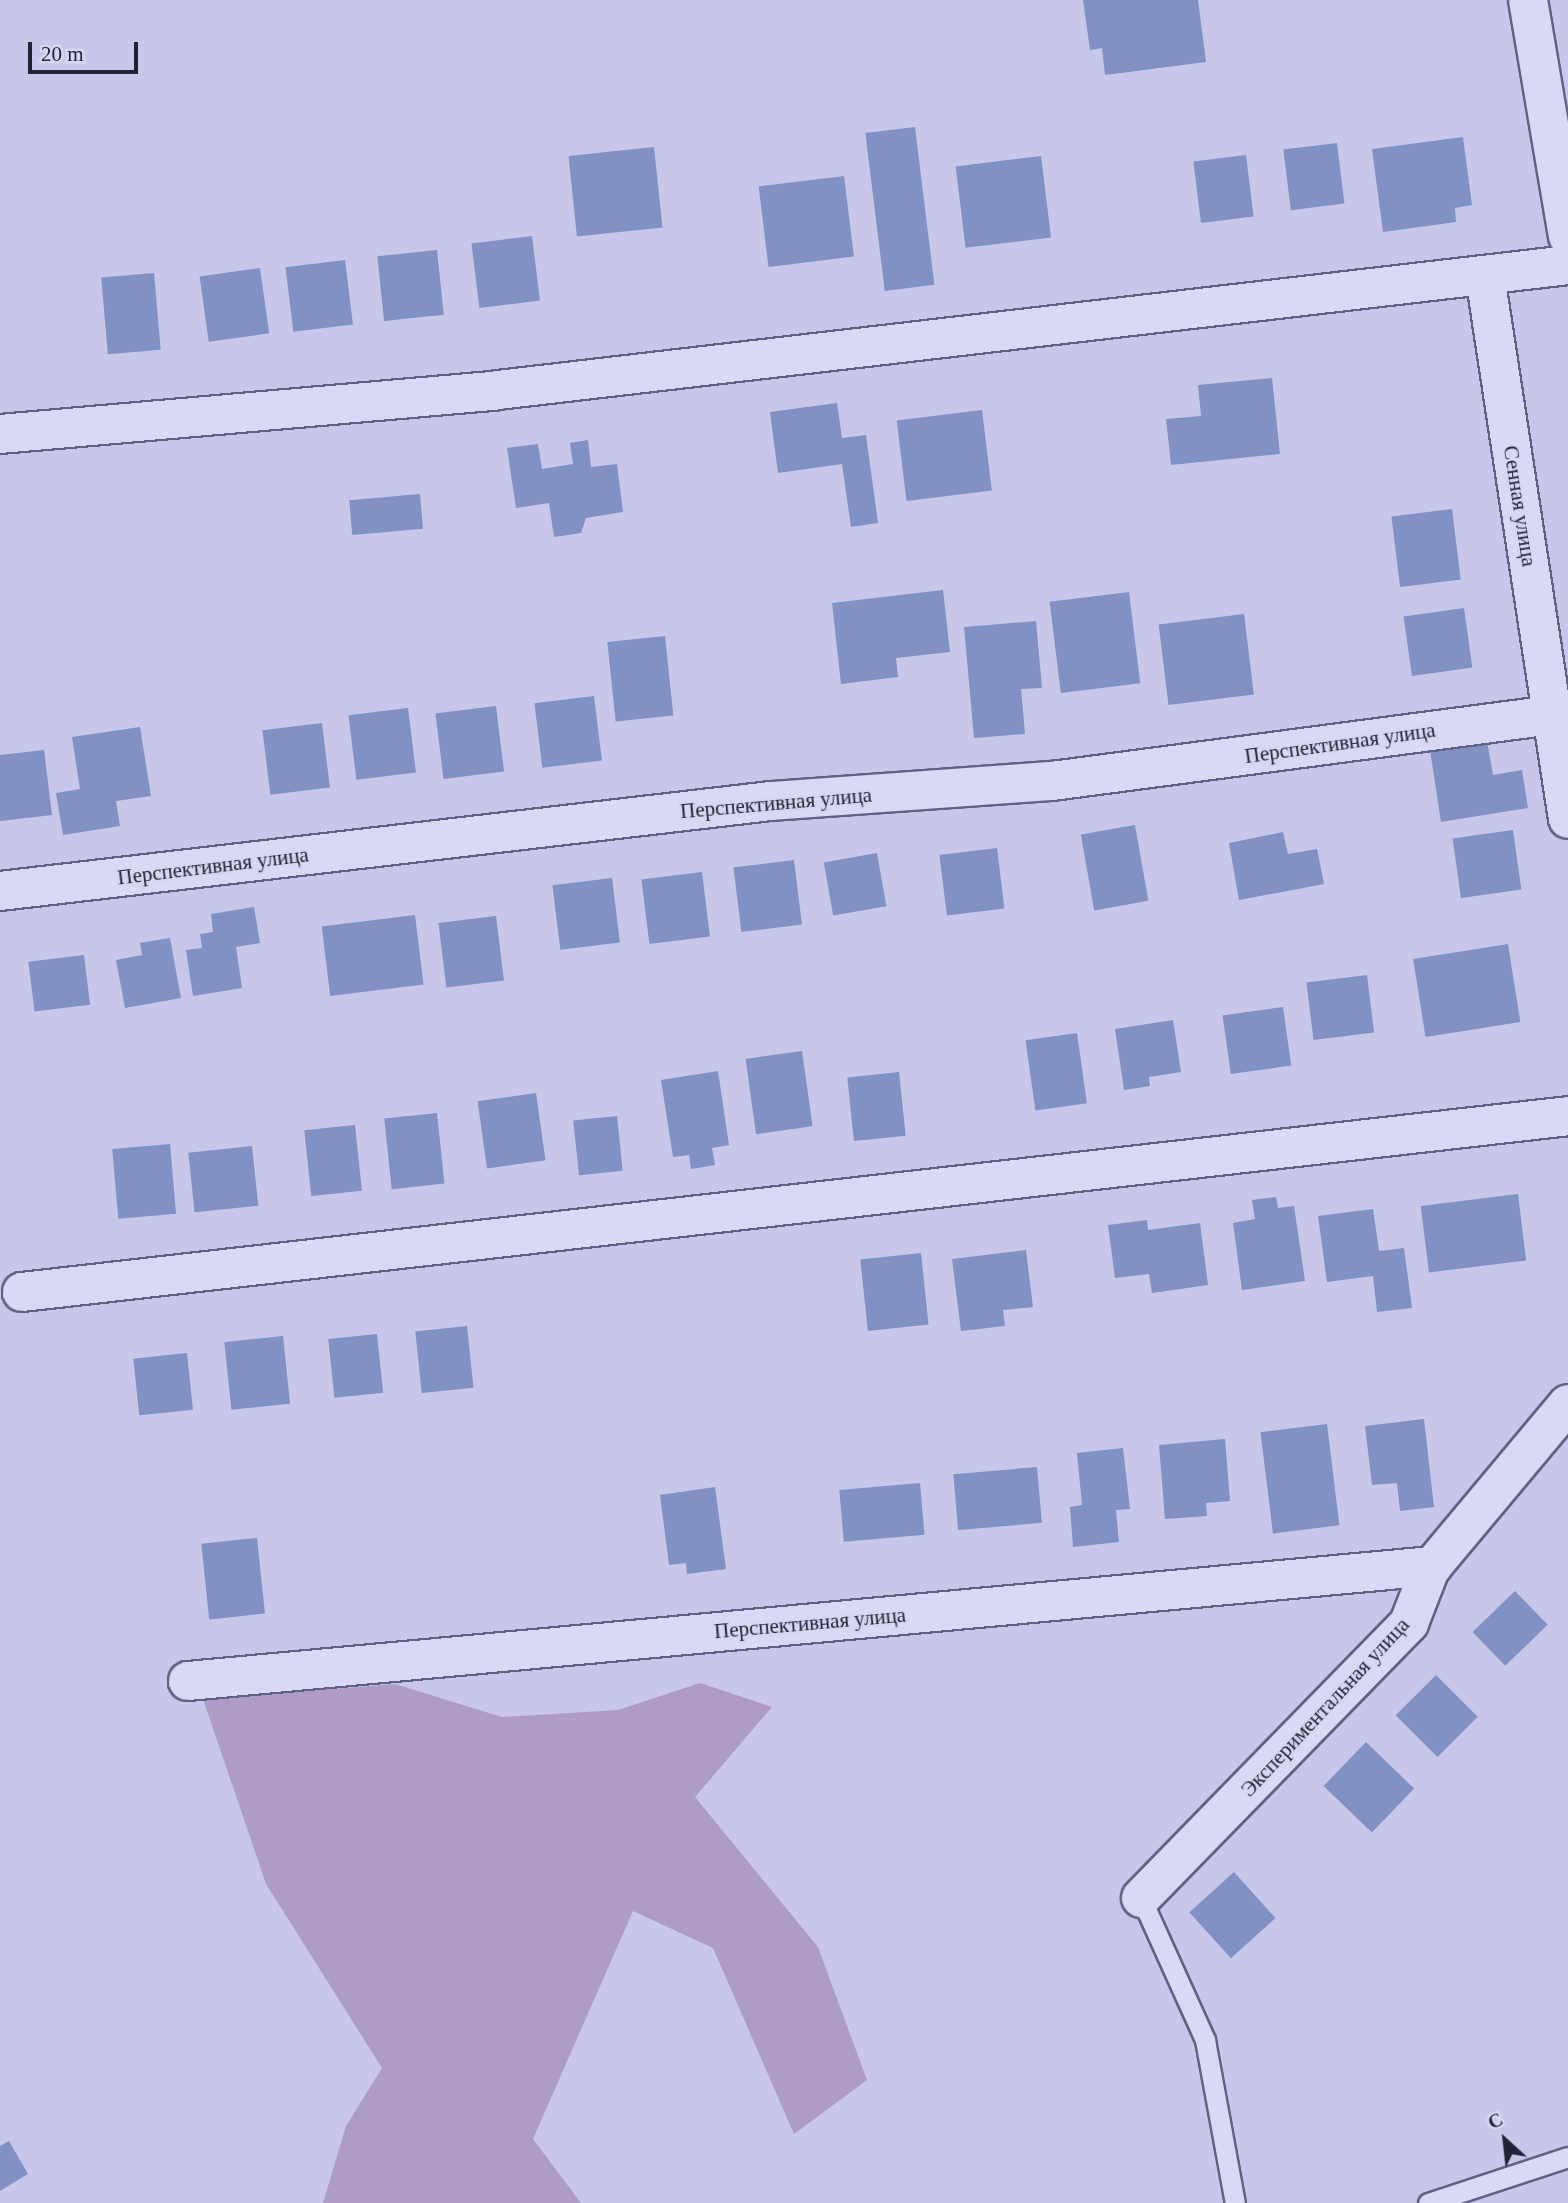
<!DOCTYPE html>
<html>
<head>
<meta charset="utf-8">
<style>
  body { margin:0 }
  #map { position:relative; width:1568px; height:2203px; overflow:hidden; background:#c8c6e9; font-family:"Times New Roman",serif }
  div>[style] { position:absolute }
  .green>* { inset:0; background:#af9cc6 }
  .building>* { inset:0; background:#8191c3; transform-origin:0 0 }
  .roads { filter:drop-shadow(2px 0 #5e6383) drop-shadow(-2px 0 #5e6383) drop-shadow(0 2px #5e6383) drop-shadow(0 -2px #5e6383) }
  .lane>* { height:19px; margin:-9.5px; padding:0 9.5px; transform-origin:9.5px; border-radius:9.5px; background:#dad9f5 }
  .street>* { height:38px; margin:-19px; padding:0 19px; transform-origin:19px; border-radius:19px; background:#dad9f5 }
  span { translate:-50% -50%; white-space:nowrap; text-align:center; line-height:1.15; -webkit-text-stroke:5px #d7d5f1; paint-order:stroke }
  .street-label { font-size:21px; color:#202435 }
  .north { position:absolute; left:1470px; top:2105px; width:70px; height:70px; -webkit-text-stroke:5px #d7d5f1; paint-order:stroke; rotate:333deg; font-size:19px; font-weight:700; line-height:28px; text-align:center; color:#202435 }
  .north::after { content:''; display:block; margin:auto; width:24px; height:32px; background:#202435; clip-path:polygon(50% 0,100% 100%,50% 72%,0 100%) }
  .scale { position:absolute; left:28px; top:42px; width:110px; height:32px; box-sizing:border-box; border:4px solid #202435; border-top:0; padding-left:9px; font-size:21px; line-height:24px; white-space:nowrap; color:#202435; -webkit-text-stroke:5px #d7d5f1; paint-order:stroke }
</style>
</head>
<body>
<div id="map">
  <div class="green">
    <i style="clip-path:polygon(700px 1683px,772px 1707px,695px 1797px,818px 1947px,867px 2080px,794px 2134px,713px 1948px,633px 1911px,533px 2139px,581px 2203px,323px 2203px,346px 2126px,382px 2068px,266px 1884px,203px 1699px,395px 1684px,502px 1717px,618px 1710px)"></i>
  </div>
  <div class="building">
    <i style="clip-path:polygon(1083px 0,1198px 0,1206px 62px,1105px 75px,1102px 48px,1090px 50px)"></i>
    <i style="left:915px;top:127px;width:159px;height:50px;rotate:83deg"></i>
    <i style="clip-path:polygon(1463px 137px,1472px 205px,1455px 208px,1456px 222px,1383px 232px,1372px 149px)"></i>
    <i style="left:1337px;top:143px;width:61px;height:54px;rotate:83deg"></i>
    <i style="left:654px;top:147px;width:81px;height:86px;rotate:84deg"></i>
    <i style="left:1246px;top:155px;width:62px;height:53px;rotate:83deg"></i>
    <i style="left:1041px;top:156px;width:82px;height:86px;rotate:83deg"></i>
    <i style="left:844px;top:176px;width:81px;height:86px;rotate:83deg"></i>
    <i style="left:532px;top:236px;width:65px;height:61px;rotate:83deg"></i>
    <i style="left:437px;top:250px;width:65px;height:60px;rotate:84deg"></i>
    <i style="left:345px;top:260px;width:65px;height:60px;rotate:83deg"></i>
    <i style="left:260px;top:268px;width:66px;height:61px;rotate:82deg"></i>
    <i style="left:154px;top:273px;width:77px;height:53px;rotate:85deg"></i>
    <i style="clip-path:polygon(1272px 378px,1280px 454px,1171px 465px,1166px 419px,1201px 416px,1198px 385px)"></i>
    <i style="clip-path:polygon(837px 403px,842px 438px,866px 435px,878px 523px,851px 527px,842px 464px,778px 473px,770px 412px)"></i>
    <i style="left:982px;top:410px;width:81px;height:86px;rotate:83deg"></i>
    <i style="clip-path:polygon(588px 440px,591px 467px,617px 464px,623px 512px,586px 518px,581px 533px,554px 537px,549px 503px,516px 508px,507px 448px,538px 444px,542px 469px,573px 464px,570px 443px)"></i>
    <i style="left:420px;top:494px;width:35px;height:71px;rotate:85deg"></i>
    <i style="left:1452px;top:509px;width:71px;height:61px;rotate:83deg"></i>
    <i style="clip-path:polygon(943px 590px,950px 652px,896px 658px,898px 677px,841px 684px,832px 603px)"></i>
    <i style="left:1129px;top:592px;width:92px;height:80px;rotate:83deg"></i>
    <i style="left:1464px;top:608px;width:60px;height:61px;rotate:82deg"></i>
    <i style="left:1244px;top:614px;width:81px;height:86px;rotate:83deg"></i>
    <i style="clip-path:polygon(1036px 621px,1042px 688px,1021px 689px,1025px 734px,974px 738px,964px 627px)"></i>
    <i style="left:665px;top:636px;width:80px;height:58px;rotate:84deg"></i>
    <i style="left:594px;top:696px;width:65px;height:60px;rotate:83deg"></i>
    <i style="left:496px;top:706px;width:66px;height:61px;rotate:83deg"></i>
    <i style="left:408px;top:708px;width:65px;height:60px;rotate:83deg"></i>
    <i style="left:322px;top:723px;width:65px;height:60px;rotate:83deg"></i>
    <i style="clip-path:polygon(140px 727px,151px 796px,116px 801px,120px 826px,63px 835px,56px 793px,80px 789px,72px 737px)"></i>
    <i style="clip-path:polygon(1487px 741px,1493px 775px,1522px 770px,1528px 808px,1441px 822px,1430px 750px)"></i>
    <i style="clip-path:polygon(44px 750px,52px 815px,0 821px,0 755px)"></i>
    <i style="left:1135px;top:825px;width:77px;height:55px;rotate:80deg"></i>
    <i style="left:1513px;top:830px;width:60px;height:61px;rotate:82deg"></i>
    <i style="clip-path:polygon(1283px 832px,1288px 854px,1317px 849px,1324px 884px,1239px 900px,1229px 843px)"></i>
    <i style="left:997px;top:848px;width:61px;height:58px;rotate:83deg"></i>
    <i style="left:877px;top:853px;width:54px;height:54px;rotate:80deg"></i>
    <i style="left:794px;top:860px;width:65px;height:61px;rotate:83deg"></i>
    <i style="left:702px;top:872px;width:65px;height:61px;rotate:83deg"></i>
    <i style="left:612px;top:878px;width:65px;height:60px;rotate:83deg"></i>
    <i style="clip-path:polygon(254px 907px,260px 943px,236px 947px,242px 988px,193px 996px,186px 950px,202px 948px,200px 934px,213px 932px,211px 914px)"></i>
    <i style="left:415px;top:915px;width:70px;height:94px;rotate:83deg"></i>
    <i style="left:496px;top:916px;width:65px;height:58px;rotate:83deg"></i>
    <i style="clip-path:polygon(170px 938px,181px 998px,125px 1008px,116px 960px,142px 955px,140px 943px)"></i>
    <i style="left:1508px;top:944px;width:79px;height:96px;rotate:81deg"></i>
    <i style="left:84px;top:955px;width:50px;height:56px;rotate:83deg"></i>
    <i style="left:1367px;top:975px;width:58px;height:61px;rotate:83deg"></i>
    <i style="left:1283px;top:1007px;width:59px;height:61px;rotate:82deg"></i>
    <i style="clip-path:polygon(1173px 1020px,1181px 1072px,1149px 1077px,1150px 1086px,1124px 1090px,1115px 1029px)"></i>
    <i style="left:1077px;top:1033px;width:71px;height:52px;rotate:82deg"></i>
    <i style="left:802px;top:1051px;width:76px;height:57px;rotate:82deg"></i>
    <i style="clip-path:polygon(718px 1071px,729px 1145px,712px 1148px,715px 1165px,691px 1169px,689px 1155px,673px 1157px,661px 1080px)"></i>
    <i style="left:899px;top:1072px;width:64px;height:52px;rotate:84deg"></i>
    <i style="left:536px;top:1093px;width:68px;height:59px;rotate:82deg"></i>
    <i style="left:437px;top:1113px;width:71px;height:53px;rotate:84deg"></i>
    <i style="left:617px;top:1116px;width:55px;height:44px;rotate:84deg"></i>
    <i style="left:355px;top:1125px;width:66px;height:51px;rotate:84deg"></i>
    <i style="left:170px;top:1144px;width:70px;height:58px;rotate:85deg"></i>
    <i style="left:252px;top:1146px;width:60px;height:64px;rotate:84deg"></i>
    <i style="left:1518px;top:1194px;width:67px;height:98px;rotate:83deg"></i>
    <i style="clip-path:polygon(1276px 1197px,1278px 1208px,1294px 1206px,1305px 1281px,1242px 1290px,1233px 1223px,1255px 1219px,1252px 1200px)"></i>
    <i style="clip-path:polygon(1373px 1209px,1379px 1251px,1404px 1248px,1412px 1308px,1377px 1312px,1373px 1276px,1327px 1282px,1318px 1216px)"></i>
    <i style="clip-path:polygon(1147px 1220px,1148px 1230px,1200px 1223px,1208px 1285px,1152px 1293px,1149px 1274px,1115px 1278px,1108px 1225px)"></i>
    <i style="clip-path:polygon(1026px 1250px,1033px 1307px,1003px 1310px,1005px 1326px,961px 1331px,952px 1259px)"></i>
    <i style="left:921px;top:1253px;width:72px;height:61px;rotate:84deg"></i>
    <i style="left:467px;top:1326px;width:62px;height:52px;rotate:84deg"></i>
    <i style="left:377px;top:1334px;width:59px;height:49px;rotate:84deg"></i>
    <i style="left:283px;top:1336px;width:68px;height:59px;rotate:84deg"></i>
    <i style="left:187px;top:1353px;width:57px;height:54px;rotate:84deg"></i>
    <i style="clip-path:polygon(1424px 1419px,1434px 1507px,1400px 1511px,1397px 1483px,1372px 1485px,1365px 1426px)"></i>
    <i style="left:1327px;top:1424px;width:102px;height:67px;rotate:83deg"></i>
    <i style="clip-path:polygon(1225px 1439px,1230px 1501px,1206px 1503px,1207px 1516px,1165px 1519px,1159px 1445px)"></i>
    <i style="clip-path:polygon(1123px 1448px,1130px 1509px,1116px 1510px,1119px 1542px,1073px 1547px,1070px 1507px,1082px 1505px,1077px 1453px)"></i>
    <i style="left:1037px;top:1467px;width:56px;height:84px;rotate:85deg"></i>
    <i style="left:920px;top:1483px;width:52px;height:81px;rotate:85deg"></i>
    <i style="clip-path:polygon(715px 1487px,726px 1569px,687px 1574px,686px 1563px,669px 1565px,660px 1495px)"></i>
    <i style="left:257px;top:1538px;width:76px;height:56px;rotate:84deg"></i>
    <i style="left:1515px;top:1591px;width:47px;height:59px;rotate:46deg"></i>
    <i style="left:1436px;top:1675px;width:59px;height:57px;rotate:45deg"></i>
    <i style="left:1366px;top:1742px;width:67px;height:61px;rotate:44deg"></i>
    <i style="left:1234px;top:1872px;width:62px;height:60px;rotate:48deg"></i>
    <i style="clip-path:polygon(9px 2141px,28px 2174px,0 2191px,0 2146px)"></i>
  </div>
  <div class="roads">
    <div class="lane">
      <i style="left:1141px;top:1898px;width:156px;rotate:65.7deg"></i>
      <i style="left:1205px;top:2040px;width:166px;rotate:79.6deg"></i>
      <i style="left:1428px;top:2203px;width:147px;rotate:-18.2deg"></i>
    </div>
    <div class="street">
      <i style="left:1528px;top:0;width:240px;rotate:80.4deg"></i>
      <i style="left:1485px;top:276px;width:549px;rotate:81.31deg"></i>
      <i style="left:0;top:434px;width:500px;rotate:-5deg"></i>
      <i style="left:498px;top:390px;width:1077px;rotate:-6.66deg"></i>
      <i style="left:0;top:891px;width:776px;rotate:-6.66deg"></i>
      <i style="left:771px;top:801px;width:282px;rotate:-4.1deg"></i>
      <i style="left:1052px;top:781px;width:504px;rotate:-7.52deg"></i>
      <i style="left:22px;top:1292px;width:1556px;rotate:-6.49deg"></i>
      <i style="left:188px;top:1681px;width:1250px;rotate:-5.28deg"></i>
      <i style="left:1141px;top:1898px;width:384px;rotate:-45.7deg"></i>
      <i style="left:1409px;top:1623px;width:58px;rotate:-68.7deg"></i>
      <i style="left:1430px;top:1569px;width:215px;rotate:-50.1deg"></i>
    </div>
  </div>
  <div class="street-label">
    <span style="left:1520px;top:506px;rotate:81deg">Сенная улица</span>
    <span style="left:1340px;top:743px;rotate:-8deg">Перспективная улица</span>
    <span style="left:776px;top:803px;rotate:-5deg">Перспективная улица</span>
    <span style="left:213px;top:866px;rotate:-7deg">Перспективная улица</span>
    <span style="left:810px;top:1623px;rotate:-5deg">Перспективная улица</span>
    <span style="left:1325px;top:1707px;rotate:-47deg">Экспериментальная улица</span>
  </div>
  <div class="north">С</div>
  <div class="scale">20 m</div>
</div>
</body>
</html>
